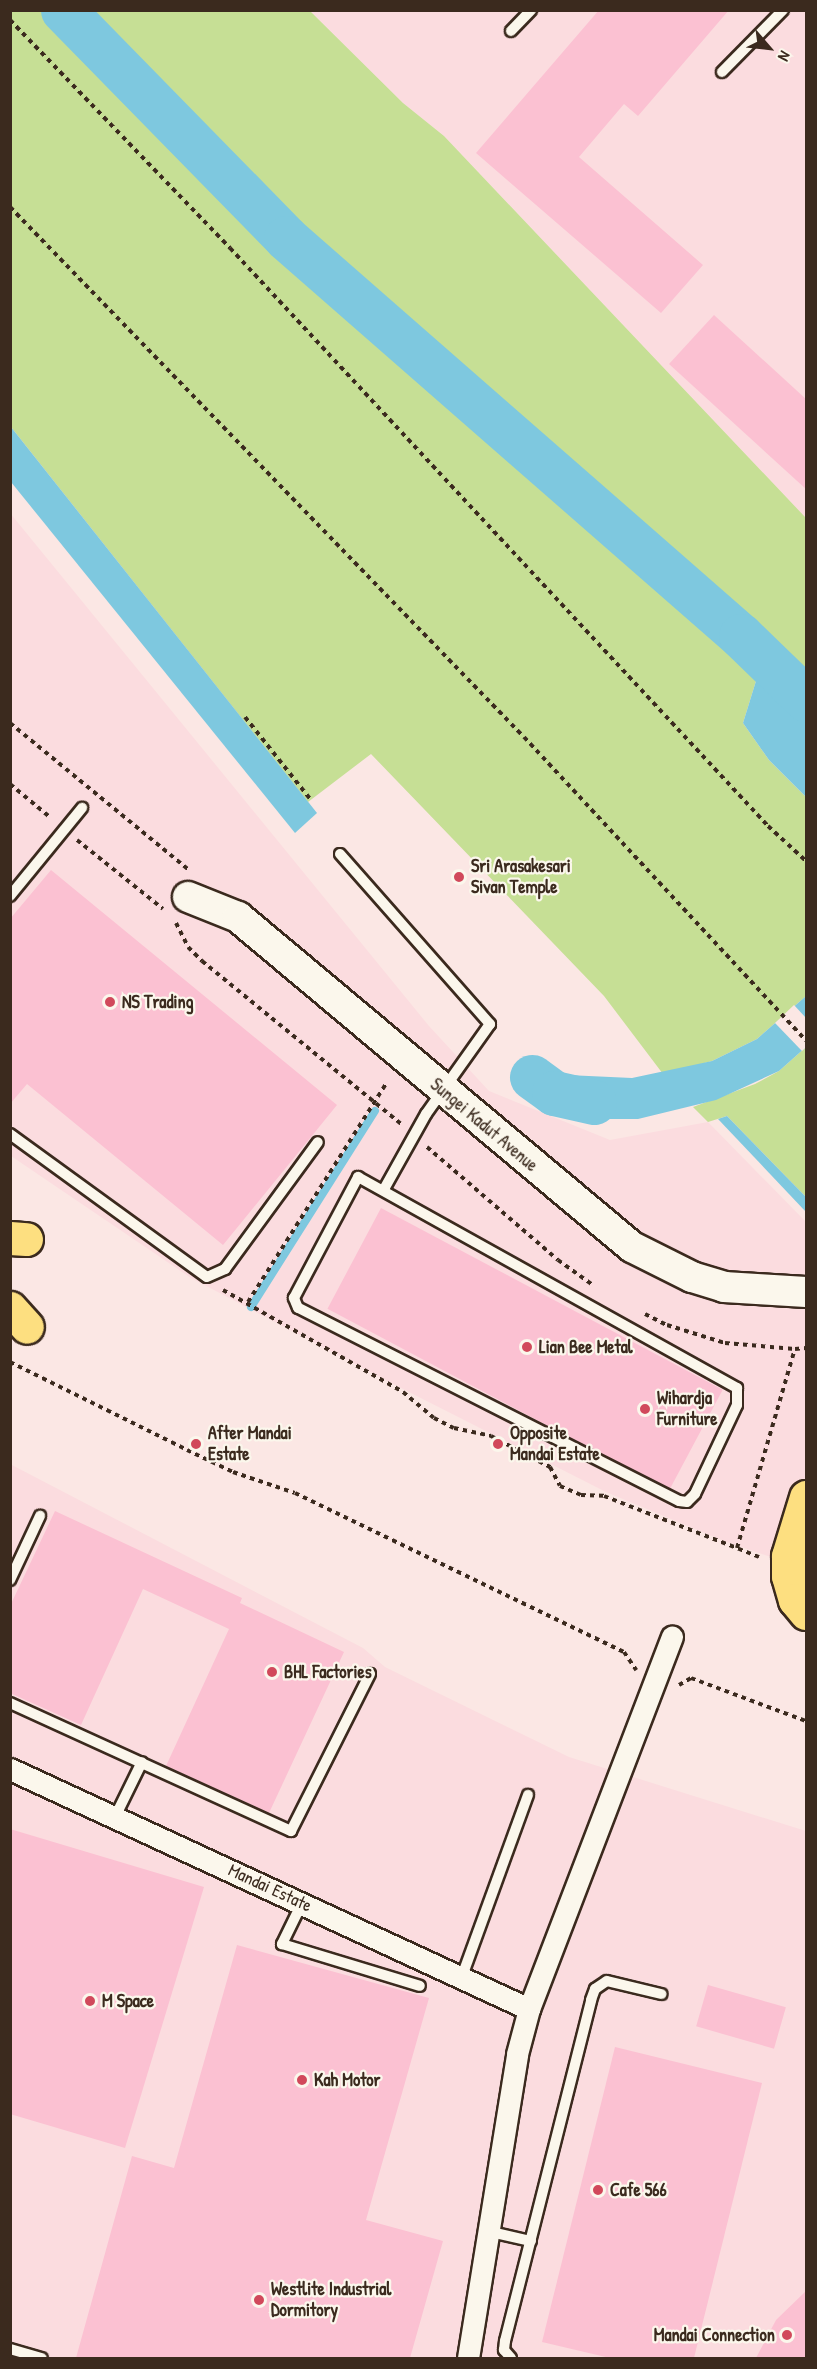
<!DOCTYPE html>
<html>
<head>
<meta charset="utf-8">
<style>
  body { margin:0 }
  #map { position:relative; width:817px; height:2369px; overflow:hidden; background:#fbe7e4; font-family:"Patrick Hand",sans-serif }
  div>[style] { position:absolute }
  .built>* { inset:0; background:#fbdcdf }
  .green>* { inset:0; background:#c6df95 }
  .water>* { inset:0; background:#7ec8df }
  .pier>* { inset:0; background:#fbe7e4 }
  .stream>* { height:8px; margin:-4px; padding:0 4px; transform-origin:4px; border-radius:4px; background:#7ec8df }
  .river>* { height:45px; margin:-22.5px; padding:0 22.5px; transform-origin:22.5px; border-radius:22.5px; background:#7ec8df }
  .building>* { inset:0; background:#fbc1d2; transform-origin:0 0 }
  .path>* { height:4px; margin-top:-2px; transform-origin:0; background:repeating-linear-gradient(90deg,#3b2a1e 0 4.5px,transparent 0 9px) }
  .roads { filter:drop-shadow(2px 0 #3b2a1e) drop-shadow(-2px 0 #3b2a1e) drop-shadow(0 2px #3b2a1e) drop-shadow(0 -2px #3b2a1e) }
  .lane>* { height:10px; margin:-5px; padding:0 5px; transform-origin:5px; border-radius:5px; background:#fbf7ec }
  .street>* { height:21px; margin:-10.5px; padding:0 10.5px; transform-origin:10.5px; border-radius:10.5px; background:#fbf7ec }
  .secondary>* { height:30px; margin:-15px; padding:0 15px; transform-origin:15px; border-radius:15px; background:#fbf7ec }
  .primary>* { height:33px; margin:-16.5px; padding:0 16.5px; transform-origin:16.5px; border-radius:16.5px; background:#fddf80 }
  .dots>* { width:16px; height:16px; translate:-50% -50%; box-sizing:border-box; border:3px solid #fbf7ec; border-radius:50% }
  span { translate:-50% -50%; white-space:nowrap; text-align:center; line-height:1.15; -webkit-text-stroke:4.5px #fbf7ec; paint-order:stroke }
  .poi-label { font-size:18px; color:#3b2a1e; font-weight:700 }
  .left { translate:0 -50%; text-align:left }
  .right { translate:-100% -50%; text-align:right }
  .street-label { font-size:18px; color:#3b2a1e }
  .frame { position:absolute; inset:0; border:12px solid #3b2a1e; pointer-events:none }
  .north { position:absolute; left:739px; top:18px; width:60px; height:60px; -webkit-text-stroke:4px #fbf7ec; paint-order:stroke; rotate:118deg; font-size:16px; font-weight:700; line-height:24px; text-align:center; color:#3b2a1e }
  .north::after { content:''; display:block; margin:auto; width:21px; height:27px; background:#3b2a1e; clip-path:polygon(50% 0,100% 100%,50% 72%,0 100%) }
</style>
</head>
<body>
<div id="map">
  <div class="built">
    <i style="clip-path:polygon(310px 11px,806px 11px,806px 518px,444px 136px,403px 103px)"></i>
    <i style="clip-path:polygon(10px 513px,429px 1026px,489px 1091px,610px 1140px,708px 1122px,806px 1222px,806px 1569px,724px 1541px,606px 1492px,403px 1389px,191px 1278px,11px 1156px)"></i>
    <i style="clip-path:polygon(10px 1464px,363px 1648px,385px 1667px,569px 1757px,806px 1831px,806px 2358px,11px 2358px)"></i>
  </div>
  <div class="green">
    <i style="clip-path:polygon(10px 11px,310px 11px,403px 103px,444px 136px,806px 518px,806px 667px,786px 660px,748px 631px,760px 668px,743px 723px,769px 760px,806px 797px,806px 996px,757px 1039px,712px 1061px,663px 1074px,604px 996px,371px 754px,308px 802px,11px 427px)"></i>
    <i style="clip-path:polygon(806px 1047px,806px 1197px,727px 1116px,708px 1122px,693px 1107px,755px 1084px,779px 1071px)"></i>
  </div>
  <div class="water">
    <i style="clip-path:polygon(11px 427px,317px 813px,295px 833px,11px 482px)"></i>
    <i style="clip-path:polygon(748px 630px,786px 660px,806px 667px,806px 797px,769px 760px,743px 723px,760px 668px,737px 641px)"></i>
    <i style="clip-path:polygon(806px 996px,806px 1047px,779px 1071px,716px 1100px,638px 1119px,599px 1119px,553px 1108px,530px 1094px,545px 1066px,567px 1075px,632px 1078px,712px 1061px,757px 1039px)"></i>
    <i style="clip-path:polygon(727px 1116px,806px 1197px,806px 1212px,718px 1119px)"></i>
  </div>
  <div class="pier">
    <i style="clip-path:polygon(794px 1005px,806px 1018px,806px 1047px,802px 1051px,775px 1023px)"></i>
  </div>
  <div class="stream">
    <i style="left:251px;top:1307px;width:232px;rotate:-57.7deg"></i>
  </div>
  <div class="river">
    <i style="left:63px;top:10px;width:319px;rotate:45.6deg"></i>
    <i style="left:286px;top:238px;width:605px;rotate:41.18deg"></i>
    <i style="left:741px;top:636px;width:91px;rotate:44.1deg"></i>
    <i style="left:532px;top:1077px;width:27px;rotate:36deg"></i>
    <i style="left:554px;top:1093px;width:41px;rotate:12.7deg"></i>
  </div>
  <div class="building">
    <i style="clip-path:polygon(599px 10px,729px 10px,638px 116px,624px 104px,579px 157px,703px 265px,661px 313px,476px 153px)"></i>
    <i style="clip-path:polygon(714px 315px,807px 400px,807px 490px,669px 364px)"></i>
    <i style="clip-path:polygon(51px 870px,337px 1105px,223px 1245px,27px 1084px,10px 1104px,10px 919px)"></i>
    <i style="left:381px;top:1208px;width:387px;height:114px;rotate:28deg"></i>
    <i style="clip-path:polygon(55px 1511px,242px 1598px,240px 1603px,344px 1652px,269px 1813px,166px 1766px,229px 1629px,143px 1589px,81px 1725px,10px 1693px,10px 1606px)"></i>
    <i style="clip-path:polygon(10px 1829px,204px 1887px,125px 2148px,10px 2114px)"></i>
    <i style="clip-path:polygon(237px 1945px,429px 1998px,366px 2220px,443px 2241px,410px 2358px,76px 2358px,132px 2156px,174px 2168px)"></i>
    <i style="left:708px;top:1985px;width:81px;height:43px;rotate:16deg"></i>
    <i style="clip-path:polygon(615px 2047px,762px 2083px,694px 2358px,610px 2358px,542px 2342px)"></i>
    <i style="clip-path:polygon(807px 2290px,807px 2358px,756px 2358px,776px 2320px)"></i>
  </div>
  <div class="path">
    <i style="left:10px;top:20px;width:317px;rotate:46deg"></i>
    <i style="left:230px;top:248px;width:790px;rotate:47.05deg"></i>
    <i style="left:768px;top:826px;width:52px;rotate:42.6deg"></i>
    <i style="left:10px;top:207px;width:738px;rotate:45.88deg"></i>
    <i style="left:524px;top:737px;width:414px;rotate:47.1deg"></i>
    <i style="left:245px;top:717px;width:106px;rotate:51.5deg"></i>
    <i style="left:10px;top:723px;width:230px;rotate:39.4deg"></i>
    <i style="left:10px;top:784px;width:53px;rotate:39.7deg"></i>
    <i style="left:77px;top:840px;width:110px;rotate:38.7deg"></i>
    <i style="left:176px;top:923px;width:27px;rotate:63deg"></i>
    <i style="left:188px;top:947px;width:20px;rotate:45deg"></i>
    <i style="left:202px;top:961px;width:257px;rotate:39.3deg"></i>
    <i style="left:427px;top:1147px;width:173px;rotate:40.8deg"></i>
    <i style="left:558px;top:1260px;width:44px;rotate:35.8deg"></i>
    <i style="left:223px;top:1290px;width:207px;rotate:29.5deg"></i>
    <i style="left:403px;top:1392px;width:40px;rotate:40deg"></i>
    <i style="left:434px;top:1418px;width:22px;rotate:27deg"></i>
    <i style="left:454px;top:1428px;width:38px;rotate:12deg"></i>
    <i style="left:491px;top:1436px;width:67px;rotate:27.7deg"></i>
    <i style="left:550px;top:1467px;width:21px;rotate:62deg"></i>
    <i style="left:560px;top:1486px;width:23px;rotate:23deg"></i>
    <i style="left:581px;top:1495px;width:23px;rotate:2deg"></i>
    <i style="left:604px;top:1496px;width:143px;rotate:21.4deg"></i>
    <i style="left:248px;top:1302px;width:260px;rotate:-57.7deg"></i>
    <i style="left:645px;top:1314px;width:25px;rotate:27deg"></i>
    <i style="left:667px;top:1325px;width:61px;rotate:17.2deg"></i>
    <i style="left:725px;top:1343px;width:70px;rotate:4.9deg"></i>
    <i style="left:10px;top:1362px;width:198px;rotate:26.4deg"></i>
    <i style="left:187px;top:1450px;width:51px;rotate:25.6deg"></i>
    <i style="left:233px;top:1472px;width:65px;rotate:18.7deg"></i>
    <i style="left:295px;top:1493px;width:365px;rotate:25.8deg"></i>
    <i style="left:624px;top:1652px;width:22px;rotate:56deg"></i>
    <i style="left:759px;top:1557px;width:24px;rotate:-158deg"></i>
    <i style="left:737px;top:1548px;width:207px;rotate:-73.8deg"></i>
    <i style="left:795px;top:1349px;width:11px;rotate:-5deg"></i>
    <i style="left:679px;top:1685px;width:14px;rotate:-30deg"></i>
    <i style="left:691px;top:1678px;width:123px;rotate:20.5deg"></i>
  </div>
  <div class="roads">
    <div class="lane">
      <i style="left:511px;top:31px;width:29px;rotate:-46deg"></i>
      <i style="left:722px;top:72px;width:87px;rotate:-45.5deg"></i>
      <i style="left:340px;top:854px;width:227px;rotate:48.6deg"></i>
      <i style="left:490px;top:1024px;width:110px;rotate:125.4deg"></i>
      <i style="left:426px;top:1114px;width:86px;rotate:119.2deg"></i>
      <i style="left:10px;top:896px;width:114px;rotate:-50.7deg"></i>
      <i style="left:10px;top:1134px;width:243px;rotate:36deg"></i>
      <i style="left:207px;top:1277px;width:20px;rotate:-24deg"></i>
      <i style="left:225px;top:1269px;width:157px;rotate:-53.8deg"></i>
      <i style="left:358px;top:1177px;width:434px;rotate:29.1deg"></i>
      <i style="left:737px;top:1388px;width:17px;rotate:90deg"></i>
      <i style="left:737px;top:1405px;width:98px;rotate:115.3deg"></i>
      <i style="left:695px;top:1494px;width:11px;rotate:135deg"></i>
      <i style="left:687px;top:1502px;width:8px;rotate:-173deg"></i>
      <i style="left:679px;top:1501px;width:427px;rotate:-153.1deg"></i>
      <i style="left:298px;top:1308px;width:11px;rotate:-112deg"></i>
      <i style="left:294px;top:1298px;width:137px;rotate:-62.1deg"></i>
      <i style="left:10px;top:1580px;width:71px;rotate:-64.9deg"></i>
      <i style="left:10px;top:1703px;width:309px;rotate:24.5deg"></i>
      <i style="left:291px;top:1831px;width:176px;rotate:-63.3deg"></i>
      <i style="left:115px;top:1817px;width:61px;rotate:-63.9deg"></i>
      <i style="left:302px;top:1903px;width:46px;rotate:116deg"></i>
      <i style="left:282px;top:1944px;width:144px;rotate:16.9deg"></i>
      <i style="left:461px;top:1979px;width:196px;rotate:-70deg"></i>
      <i style="left:491px;top:2232px;width:41px;rotate:12.7deg"></i>
      <i style="left:10px;top:2349px;width:33px;rotate:16deg"></i>
      <i style="left:511px;top:2358px;width:11px;rotate:-131deg"></i>
      <i style="left:504px;top:2350px;width:9px;rotate:-84deg"></i>
      <i style="left:505px;top:2341px;width:352px;rotate:-75.8deg"></i>
      <i style="left:591px;top:2000px;width:12px;rotate:-70deg"></i>
      <i style="left:595px;top:1989px;width:14px;rotate:-34deg"></i>
      <i style="left:607px;top:1981px;width:56px;rotate:13.5deg"></i>
    </div>
    <div class="street">
      <i style="left:10px;top:1769px;width:572px;rotate:24.82deg"></i>
      <i style="left:468px;top:2358px;width:308px;rotate:-80.8deg"></i>
      <i style="left:517px;top:2054px;width:47px;rotate:-75.1deg"></i>
      <i style="left:529px;top:2009px;width:399px;rotate:-69deg"></i>
    </div>
    <div class="secondary">
      <i style="left:188px;top:897px;width:54px;rotate:21.8deg"></i>
      <i style="left:238px;top:917px;width:514px;rotate:39.95deg"></i>
      <i style="left:632px;top:1247px;width:67px;rotate:26.6deg"></i>
      <i style="left:692px;top:1277px;width:34px;rotate:17deg"></i>
      <i style="left:724px;top:1287px;width:82px;rotate:3.5deg"></i>
    </div>
    <div class="primary">
      <i style="left:10px;top:1238px;width:16px;rotate:4deg"></i>
      <i style="left:10px;top:1308px;width:25px;rotate:48deg"></i>
      <i style="left:806px;top:1497px;width:62px;rotate:107deg"></i>
      <i style="left:788px;top:1556px;width:20px;rotate:90deg"></i>
      <i style="left:788px;top:1576px;width:25px;rotate:74deg"></i>
      <i style="left:795px;top:1600px;width:17px;rotate:50deg"></i>
    </div>
  </div>
  <div class="dots">
    <i style="left:459px;top:877px;background:#d1495b"></i>
    <i style="left:110px;top:1002px;background:#d1495b"></i>
    <i style="left:527px;top:1347px;background:#d1495b"></i>
    <i style="left:645px;top:1409px;background:#d1495b"></i>
    <i style="left:196px;top:1444px;background:#d1495b"></i>
    <i style="left:498px;top:1444px;background:#d1495b"></i>
    <i style="left:272px;top:1672px;background:#d1495b"></i>
    <i style="left:90px;top:2001px;background:#d1495b"></i>
    <i style="left:302px;top:2080px;background:#d1495b"></i>
    <i style="left:598px;top:2190px;background:#d1495b"></i>
    <i style="left:259px;top:2300px;background:#d1495b"></i>
    <i style="left:787px;top:2335px;background:#d1495b"></i>
  </div>
  <div class="poi-label">
    <span class="left" style="left:471px;top:877px">Sri Arasakesari<br>Sivan Temple</span>
    <span class="left" style="left:122px;top:1002px">NS Trading</span>
    <span class="left" style="left:539px;top:1347px">Lian Bee Metal</span>
    <span class="left" style="left:657px;top:1409px">Wihardja<br>Furniture</span>
    <span class="left" style="left:208px;top:1444px">After Mandai<br>Estate</span>
    <span class="left" style="left:510px;top:1444px">Opposite<br>Mandai Estate</span>
    <span class="left" style="left:284px;top:1672px">BHL Factories</span>
    <span class="left" style="left:102px;top:2001px">M Space</span>
    <span class="left" style="left:314px;top:2080px">Kah Motor</span>
    <span class="left" style="left:610px;top:2190px">Cafe 566</span>
    <span class="left" style="left:271px;top:2300px">Westlite Industrial<br>Dormitory</span>
    <span class="right" style="left:775px;top:2335px">Mandai Connection</span>
  </div>
  <div class="street-label">
    <span style="left:484px;top:1125px;rotate:40deg">Sungei Kadut Avenue</span>
    <span style="left:270px;top:1888px;rotate:25deg">Mandai Estate</span>
  </div>
  <div class="frame"></div>
  <div class="north">N</div>
</div>
</body>
</html>
